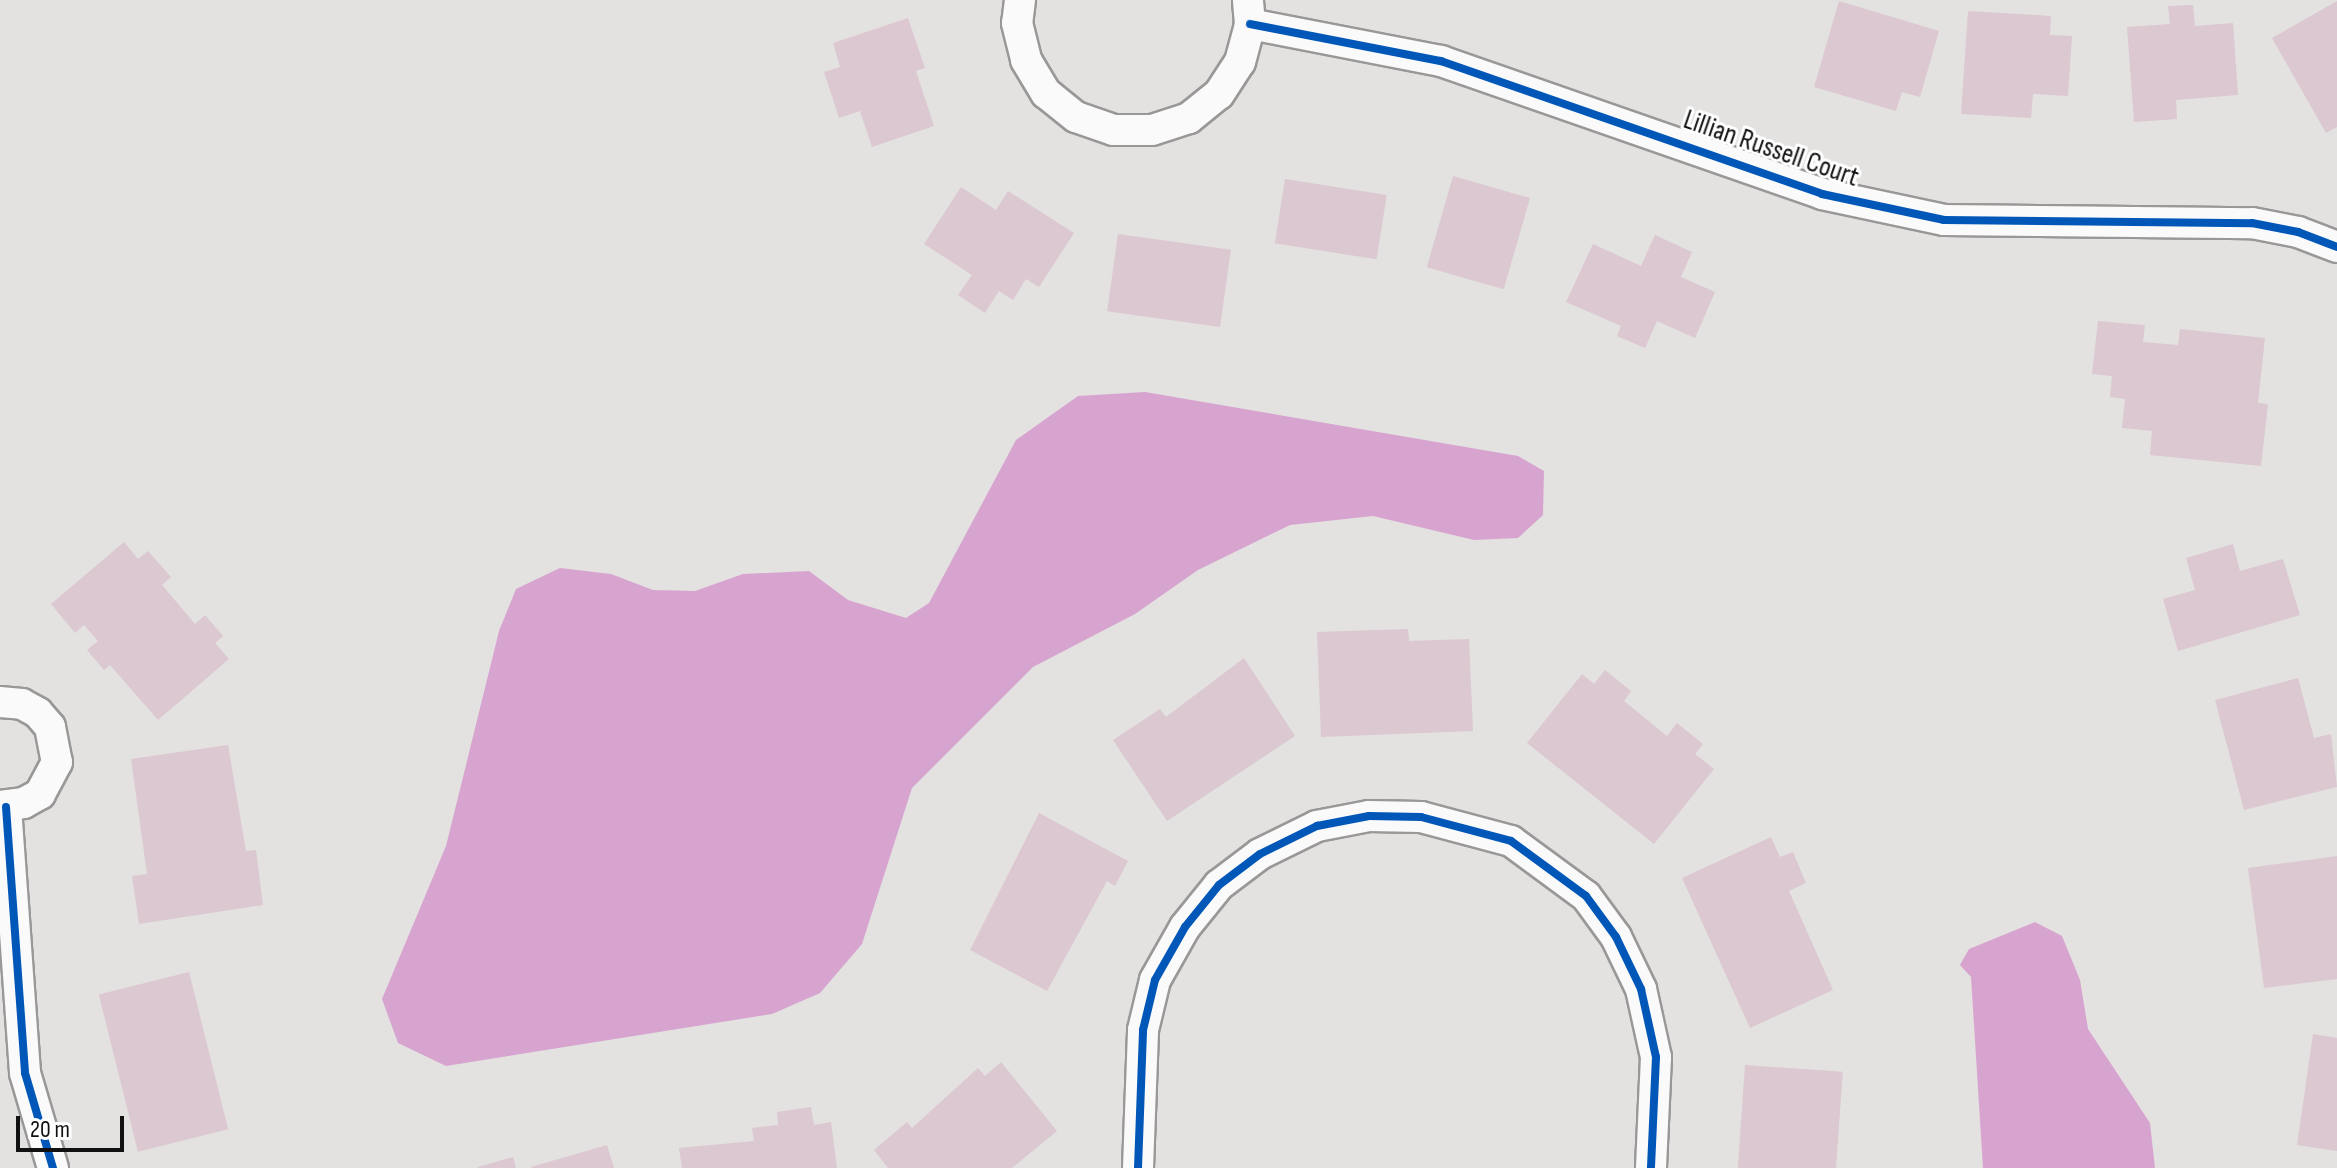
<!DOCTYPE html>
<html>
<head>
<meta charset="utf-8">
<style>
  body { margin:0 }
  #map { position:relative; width:2337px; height:1168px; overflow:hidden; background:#e4e1e1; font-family:"Sofia Sans Condensed",sans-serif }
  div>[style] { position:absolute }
  .water>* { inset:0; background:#d7a4cf }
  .building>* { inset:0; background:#dbc8d0; transform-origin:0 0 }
  .roads { filter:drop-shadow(2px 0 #9a9797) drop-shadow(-2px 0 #9a9797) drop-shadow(0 2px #9a9797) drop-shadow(0 -2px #9a9797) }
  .minor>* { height:30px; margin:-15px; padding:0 15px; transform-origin:15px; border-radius:15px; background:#fbfafa }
  .cycleway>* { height:8px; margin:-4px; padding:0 4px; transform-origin:4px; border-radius:4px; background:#0057b8 }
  span { translate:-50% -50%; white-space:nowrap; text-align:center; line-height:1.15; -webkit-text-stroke:6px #fff; paint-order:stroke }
  .street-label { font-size:28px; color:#121111 }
  .scale { position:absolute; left:16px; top:1116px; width:108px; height:36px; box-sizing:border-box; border:4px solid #121111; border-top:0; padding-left:10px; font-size:24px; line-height:28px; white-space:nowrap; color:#121111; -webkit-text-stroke:6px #fff; paint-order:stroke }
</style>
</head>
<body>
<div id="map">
  <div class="water">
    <i style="clip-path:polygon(1145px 392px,1518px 456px,1544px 471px,1543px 515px,1518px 538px,1474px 540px,1373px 516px,1290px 525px,1198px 570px,1135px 614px,1033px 667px,912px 788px,862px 944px,820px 993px,772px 1014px,446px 1066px,398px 1043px,382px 999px,446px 846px,499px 631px,516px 589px,560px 568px,611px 574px,653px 590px,695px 591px,743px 574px,809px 571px,848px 600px,906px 618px,929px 603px,1016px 440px,1078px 396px)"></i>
    <i style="clip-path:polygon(2035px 922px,2062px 936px,2080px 980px,2088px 1029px,2150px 1123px,2155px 1168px,1983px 1168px,1971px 977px,1960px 965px,1969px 949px)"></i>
  </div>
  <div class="building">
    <i style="clip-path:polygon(1839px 1px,1939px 31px,1920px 97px,1902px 92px,1896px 111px,1814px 87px)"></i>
    <i style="clip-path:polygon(2337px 1px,2337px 127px,2326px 133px,2272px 38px)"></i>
    <i style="clip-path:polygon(2193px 5px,2195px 26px,2233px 23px,2238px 95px,2176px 100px,2177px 119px,2134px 122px,2127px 27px,2170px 24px,2168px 6px)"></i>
    <i style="clip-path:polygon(1968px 11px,2051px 16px,2050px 35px,2072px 36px,2068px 96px,2033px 94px,2031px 118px,1961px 114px)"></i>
    <i style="clip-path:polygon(908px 18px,925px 68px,916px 71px,934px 126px,872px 147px,860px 111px,839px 118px,824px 72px,840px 67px,833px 43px)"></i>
    <i style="left:1453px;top:176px;width:80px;height:95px;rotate:16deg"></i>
    <i style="left:1285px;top:179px;width:103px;height:65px;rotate:9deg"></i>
    <i style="clip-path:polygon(961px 187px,996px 210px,1008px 191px,1074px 233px,1039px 287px,1026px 279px,1013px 300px,999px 291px,985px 313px,958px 295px,972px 275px,924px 244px)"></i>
    <i style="left:1118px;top:234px;width:114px;height:78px;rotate:8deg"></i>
    <i style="clip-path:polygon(1655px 235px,1692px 252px,1681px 277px,1715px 292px,1695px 338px,1657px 321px,1645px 348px,1617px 336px,1621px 326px,1566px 302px,1593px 244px,1641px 266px)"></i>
    <i style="clip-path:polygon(2098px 321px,2145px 325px,2143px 342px,2178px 345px,2180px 329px,2265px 338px,2258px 403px,2268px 404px,2261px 466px,2150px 455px,2152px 431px,2122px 428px,2125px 399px,2110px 397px,2112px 376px,2092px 374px)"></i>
    <i style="clip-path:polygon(124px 542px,138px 559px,148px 551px,171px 577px,162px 585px,195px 624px,205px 615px,223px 636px,215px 643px,229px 659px,158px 720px,110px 665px,104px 670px,87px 650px,98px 641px,84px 625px,75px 633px,51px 604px)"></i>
    <i style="clip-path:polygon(2233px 544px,2240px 571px,2283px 559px,2300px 615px,2178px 651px,2163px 599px,2195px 590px,2186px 558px)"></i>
    <i style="clip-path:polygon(1408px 629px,1409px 641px,1469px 639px,1473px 731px,1321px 737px,1317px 632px)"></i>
    <i style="clip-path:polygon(1244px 658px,1295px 736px,1167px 821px,1113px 740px,1160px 709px,1166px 717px)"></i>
    <i style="clip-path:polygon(1605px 670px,1631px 691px,1624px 701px,1667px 736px,1677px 723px,1703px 744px,1695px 754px,1714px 769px,1654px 844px,1527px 743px,1582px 674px,1594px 684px)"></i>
    <i style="clip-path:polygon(2298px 678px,2314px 738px,2331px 734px,2337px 787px,2244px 810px,2215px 700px)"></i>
    <i style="clip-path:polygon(228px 745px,246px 851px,256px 850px,263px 905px,139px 924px,132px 876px,147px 874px,131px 759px)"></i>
    <i style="clip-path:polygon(1039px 813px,1128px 861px,1115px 886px,1107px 881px,1047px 991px,970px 950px)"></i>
    <i style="clip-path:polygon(1771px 837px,1780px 857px,1793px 852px,1806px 883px,1789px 891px,1833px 990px,1750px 1028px,1682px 878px)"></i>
    <i style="clip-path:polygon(2337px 856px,2337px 979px,2264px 988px,2248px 868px)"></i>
    <i style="left:189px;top:972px;width:162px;height:93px;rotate:76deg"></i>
    <i style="clip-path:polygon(2313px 1034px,2337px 1038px,2337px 1151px,2297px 1145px)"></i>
    <i style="clip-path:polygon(1001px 1062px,1057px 1131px,1012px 1168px,888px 1168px,874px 1150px,907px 1122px,912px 1128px,978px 1068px,985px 1076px)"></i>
    <i style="left:1745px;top:1065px;width:98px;height:103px;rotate:4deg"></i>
    <i style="clip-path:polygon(811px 1107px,814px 1125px,831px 1122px,837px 1168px,682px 1168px,679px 1148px,754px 1141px,752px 1128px,778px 1125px,777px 1112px)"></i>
    <i style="clip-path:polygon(607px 1145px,614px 1168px,531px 1168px,531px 1167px)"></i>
    <i style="clip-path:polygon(513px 1157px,516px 1168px,478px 1168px,478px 1167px)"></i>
  </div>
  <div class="roads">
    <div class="minor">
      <i style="left:1020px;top:0;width:23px;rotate:97deg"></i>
      <i style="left:1017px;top:23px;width:38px;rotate:76deg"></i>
      <i style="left:1026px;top:60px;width:39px;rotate:59deg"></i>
      <i style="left:1046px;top:93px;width:38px;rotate:39deg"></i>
      <i style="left:1076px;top:117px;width:39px;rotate:19deg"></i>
      <i style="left:1113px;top:130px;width:39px"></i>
      <i style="left:1152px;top:130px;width:39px;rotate:-18deg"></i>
      <i style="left:1189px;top:118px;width:38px;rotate:-39deg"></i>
      <i style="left:1219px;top:94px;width:38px;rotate:-57deg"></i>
      <i style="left:1240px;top:62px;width:39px;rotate:-75deg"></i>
      <i style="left:1250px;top:24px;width:24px;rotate:-95deg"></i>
      <i style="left:1250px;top:24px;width:195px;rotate:11deg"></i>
      <i style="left:1441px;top:61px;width:404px;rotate:19.2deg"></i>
      <i style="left:1822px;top:194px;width:125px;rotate:12deg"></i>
      <i style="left:1944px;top:220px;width:308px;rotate:0.6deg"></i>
      <i style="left:2252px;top:223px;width:47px;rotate:11.1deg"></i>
      <i style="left:2298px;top:232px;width:42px;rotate:21deg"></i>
      <i style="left:0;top:702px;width:22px;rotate:5deg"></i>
      <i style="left:22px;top:704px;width:18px;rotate:29deg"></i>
      <i style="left:38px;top:713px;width:18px;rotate:49deg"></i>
      <i style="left:50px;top:727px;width:36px;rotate:79deg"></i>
      <i style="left:57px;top:762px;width:36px;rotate:118deg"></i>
      <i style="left:40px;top:794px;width:18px;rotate:151deg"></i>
      <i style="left:24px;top:803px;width:24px;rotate:173deg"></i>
      <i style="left:6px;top:807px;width:267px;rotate:85.9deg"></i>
      <i style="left:25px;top:1073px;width:99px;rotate:73.6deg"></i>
      <i style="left:1138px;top:1168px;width:138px;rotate:-87.9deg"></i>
      <i style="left:1143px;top:1030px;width:51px;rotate:-76.5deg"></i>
      <i style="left:1155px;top:980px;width:61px;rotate:-60.5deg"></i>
      <i style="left:1185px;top:927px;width:54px;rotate:-51deg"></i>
      <i style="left:1219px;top:885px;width:51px;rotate:-37.1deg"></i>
      <i style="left:1260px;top:854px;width:64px;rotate:-26.2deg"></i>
      <i style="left:1317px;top:826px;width:53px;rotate:-10.9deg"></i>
      <i style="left:1369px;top:816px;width:52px;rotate:1.1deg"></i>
      <i style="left:1421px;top:817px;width:93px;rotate:14.9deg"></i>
      <i style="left:1511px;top:841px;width:93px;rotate:36.3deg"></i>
      <i style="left:1586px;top:896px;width:51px;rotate:53.8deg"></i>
      <i style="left:1616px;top:937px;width:58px;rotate:64.3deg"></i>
      <i style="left:1641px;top:989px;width:70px;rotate:77.6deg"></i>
      <i style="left:1656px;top:1057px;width:111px;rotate:92.6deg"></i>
    </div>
  </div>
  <div class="cycleway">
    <i style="left:1250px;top:24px;width:195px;rotate:11deg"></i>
    <i style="left:1441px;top:61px;width:404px;rotate:19.2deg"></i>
    <i style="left:1822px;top:194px;width:125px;rotate:12deg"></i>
    <i style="left:1944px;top:220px;width:308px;rotate:0.6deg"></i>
    <i style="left:2252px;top:223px;width:47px;rotate:11.1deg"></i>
    <i style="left:2298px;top:232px;width:42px;rotate:21deg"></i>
    <i style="left:6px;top:807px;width:267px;rotate:85.9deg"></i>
    <i style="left:25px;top:1073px;width:99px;rotate:73.6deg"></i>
    <i style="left:1138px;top:1168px;width:138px;rotate:-87.9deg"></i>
    <i style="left:1143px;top:1030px;width:51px;rotate:-76.5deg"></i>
    <i style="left:1155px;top:980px;width:61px;rotate:-60.5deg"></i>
    <i style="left:1185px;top:927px;width:54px;rotate:-51deg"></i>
    <i style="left:1219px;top:885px;width:51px;rotate:-37.1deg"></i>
    <i style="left:1260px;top:854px;width:64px;rotate:-26.2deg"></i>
    <i style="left:1317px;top:826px;width:53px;rotate:-10.9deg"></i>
    <i style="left:1369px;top:816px;width:52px;rotate:1.1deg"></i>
    <i style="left:1421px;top:817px;width:93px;rotate:14.9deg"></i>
    <i style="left:1511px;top:841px;width:93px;rotate:36.3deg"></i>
    <i style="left:1586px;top:896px;width:51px;rotate:53.8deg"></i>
    <i style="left:1616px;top:937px;width:58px;rotate:64.3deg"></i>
    <i style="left:1641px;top:989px;width:70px;rotate:77.6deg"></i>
    <i style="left:1656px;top:1057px;width:111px;rotate:92.6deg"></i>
  </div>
  <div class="street-label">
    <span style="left:1771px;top:149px;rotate:19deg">Lillian Russell Court</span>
  </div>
  <div class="scale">20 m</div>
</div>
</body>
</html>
